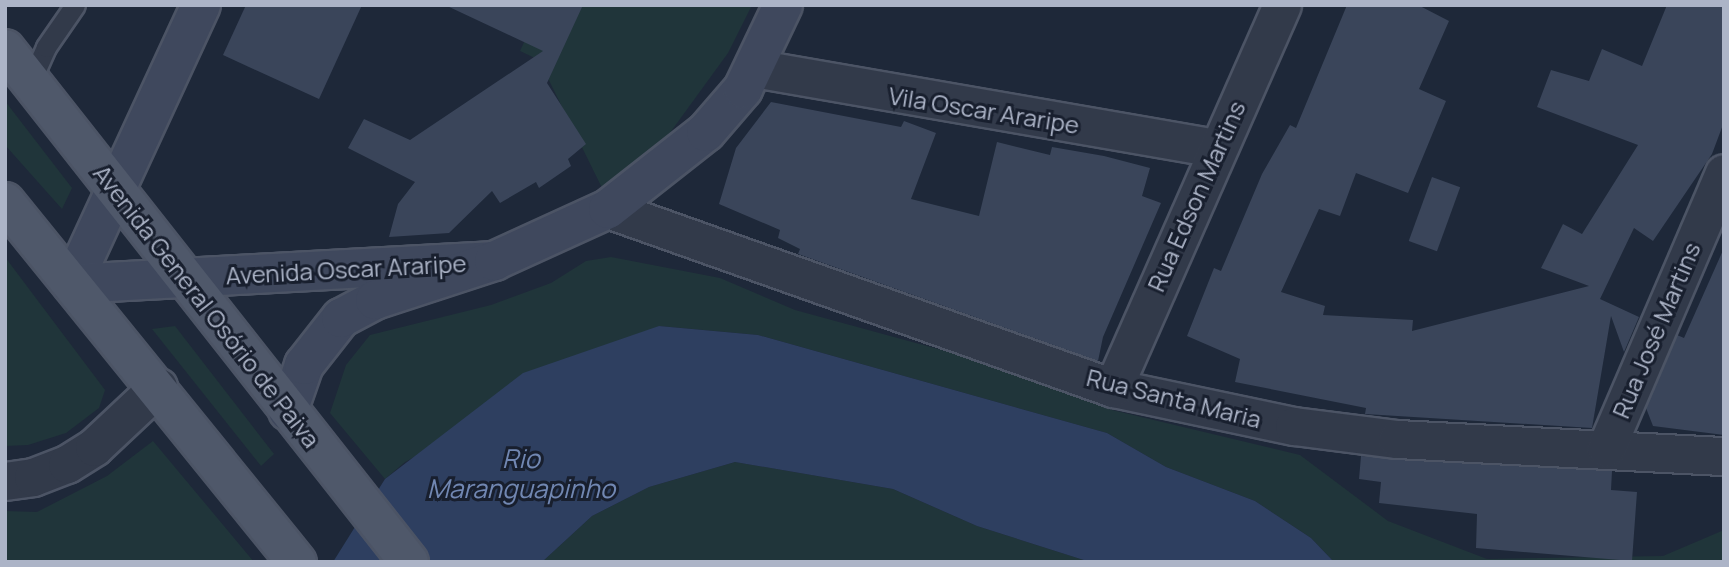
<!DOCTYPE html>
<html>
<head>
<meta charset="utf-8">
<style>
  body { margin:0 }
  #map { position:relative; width:1729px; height:567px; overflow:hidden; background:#1e2839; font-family:Manrope,sans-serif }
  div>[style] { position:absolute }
  .green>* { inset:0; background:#20353a }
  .water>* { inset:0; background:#2e3f60 }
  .building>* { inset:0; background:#3a455a; transform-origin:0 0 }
  .roads { filter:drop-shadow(2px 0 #4c5465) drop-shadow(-2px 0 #4c5465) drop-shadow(0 2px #4c5465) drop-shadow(0 -2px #4c5465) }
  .lane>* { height:19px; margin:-9.5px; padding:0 9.5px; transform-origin:9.5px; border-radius:9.5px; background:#323a4a }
  .street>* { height:37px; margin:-18.5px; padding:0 18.5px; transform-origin:18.5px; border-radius:18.5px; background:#323a4a }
  .secondary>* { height:38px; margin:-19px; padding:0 19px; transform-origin:19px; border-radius:19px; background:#3f485d }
  .primary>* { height:38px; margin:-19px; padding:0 19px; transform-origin:19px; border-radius:19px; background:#4f586a }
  span { translate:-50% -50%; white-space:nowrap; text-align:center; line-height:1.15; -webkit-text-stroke:6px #181f2e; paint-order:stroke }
  .street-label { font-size:24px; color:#acb4c7 }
  .water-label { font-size:26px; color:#7187b2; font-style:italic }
  .frame { position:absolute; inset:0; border:7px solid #acb4c7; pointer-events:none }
</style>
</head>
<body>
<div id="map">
  <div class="green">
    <i style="clip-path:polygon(541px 5px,752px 5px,728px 53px,664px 141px,605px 194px,539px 60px,520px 51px)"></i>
    <i style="clip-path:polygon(5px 101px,72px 188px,62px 209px,5px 145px)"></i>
    <i style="clip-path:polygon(5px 257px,105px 390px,99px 408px,66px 433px,28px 445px,5px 446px)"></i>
    <i style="clip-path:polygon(611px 257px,720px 278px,795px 310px,1011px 369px,1112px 410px,1300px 455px,1388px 521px,1487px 559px,1663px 556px,1724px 530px,1724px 562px,1334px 562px,1311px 538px,1255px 501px,1166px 467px,1107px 433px,758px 335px,659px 326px,405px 462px,385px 479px,330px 413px,346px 365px,370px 335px,491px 305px,551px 283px,586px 261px)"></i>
    <i style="clip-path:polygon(175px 326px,274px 454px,261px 466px,152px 329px)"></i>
    <i style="clip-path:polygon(153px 441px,254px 562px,5px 562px,5px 511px,37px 512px,107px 476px)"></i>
    <i style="clip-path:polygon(735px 462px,893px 489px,977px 526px,1090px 562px,542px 562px,592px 516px,649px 487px)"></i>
  </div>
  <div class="water">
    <i style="clip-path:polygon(659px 326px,758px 335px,1107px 433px,1166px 467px,1255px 501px,1311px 538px,1334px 562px,1090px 562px,977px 526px,893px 489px,735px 462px,649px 487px,592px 516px,542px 562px,333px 562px,385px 479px,523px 373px)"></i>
  </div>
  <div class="building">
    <i style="clip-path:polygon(246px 5px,362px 5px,319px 99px,223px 55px)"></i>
    <i style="clip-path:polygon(445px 5px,583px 5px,547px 83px,586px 144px,568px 159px,571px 166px,539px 188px,536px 182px,500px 203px,492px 191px,449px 233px,389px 237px,398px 204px,415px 182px,348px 148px,364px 119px,410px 140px,543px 51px)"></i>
    <i style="clip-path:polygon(1347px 5px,1418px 5px,1449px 21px,1419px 89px,1446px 101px,1408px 193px,1356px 173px,1340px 216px,1319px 209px,1281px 292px,1325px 306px,1323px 315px,1413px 320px,1412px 331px,1589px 286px,1541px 268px,1563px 224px,1582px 234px,1638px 145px,1537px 107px,1551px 70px,1589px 81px,1602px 49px,1642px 66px,1667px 5px,1724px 5px,1724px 122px,1712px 154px,1653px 241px,1634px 228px,1600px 299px,1639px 317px,1624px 352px,1611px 316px,1592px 428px,1365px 414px,1366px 408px,1235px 382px,1240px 359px,1187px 336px,1214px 268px,1221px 271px,1262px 174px,1290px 125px,1296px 128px)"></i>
    <i style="clip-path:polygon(771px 102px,901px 127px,904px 121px,936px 133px,911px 199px,979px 216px,997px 142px,1050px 155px,1052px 147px,1104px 156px,1150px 168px,1142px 196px,1161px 203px,1103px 337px,1098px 361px,798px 254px,800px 249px,778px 238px,780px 230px,719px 204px,736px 148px)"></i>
    <i style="left:1432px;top:177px;width:30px;height:68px;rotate:20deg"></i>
    <i style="clip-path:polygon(1724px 248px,1724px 435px,1653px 426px,1646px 408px,1677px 335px,1684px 338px)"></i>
    <i style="clip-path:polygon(1361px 456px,1612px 471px,1611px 490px,1637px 492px,1632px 561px,1476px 548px,1477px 514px,1379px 503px,1381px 482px,1359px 479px)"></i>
  </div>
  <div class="roads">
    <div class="lane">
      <i style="left:31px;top:81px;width:37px;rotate:-66deg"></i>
      <i style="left:46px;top:47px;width:51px;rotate:-55.4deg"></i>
    </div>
    <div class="street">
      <i style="left:753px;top:68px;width:470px;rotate:9.8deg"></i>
      <i style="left:608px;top:209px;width:536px;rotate:19.52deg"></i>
      <i style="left:1113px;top:388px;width:185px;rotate:11.9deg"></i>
      <i style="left:1294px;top:426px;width:104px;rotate:7.2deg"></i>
      <i style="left:1397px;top:439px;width:327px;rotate:3deg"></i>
      <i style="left:1113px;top:388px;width:419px;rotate:-66.2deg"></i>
      <i style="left:1606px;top:448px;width:299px;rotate:-66.8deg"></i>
      <i style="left:5px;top:481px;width:28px;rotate:-8deg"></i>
      <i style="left:33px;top:477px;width:36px;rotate:-21deg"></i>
      <i style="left:67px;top:464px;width:32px;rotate:-32deg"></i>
      <i style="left:94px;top:447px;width:88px;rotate:-43.2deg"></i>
    </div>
    <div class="secondary">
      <i style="left:201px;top:5px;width:307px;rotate:114.8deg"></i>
      <i style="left:72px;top:284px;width:423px;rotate:-3.1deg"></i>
      <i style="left:288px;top:411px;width:49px;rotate:-70.8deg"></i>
      <i style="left:304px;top:365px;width:60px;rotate:-51.8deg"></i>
      <i style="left:341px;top:318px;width:38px;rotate:-28deg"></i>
      <i style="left:375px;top:300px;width:125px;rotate:-18.1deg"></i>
      <i style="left:494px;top:261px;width:125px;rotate:-24.5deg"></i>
      <i style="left:608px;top:209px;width:125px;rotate:-38.2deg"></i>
      <i style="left:706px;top:132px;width:57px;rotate:-49.3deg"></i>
      <i style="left:743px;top:89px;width:93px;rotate:-64.5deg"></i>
    </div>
    <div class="primary">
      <i style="left:5px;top:49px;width:653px;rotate:51.78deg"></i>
      <i style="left:5px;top:202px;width:464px;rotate:51deg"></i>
    </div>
  </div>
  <div class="street-label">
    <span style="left:984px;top:110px;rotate:9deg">Vila Oscar Araripe</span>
    <span style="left:1196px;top:196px;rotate:-66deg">Rua Edson Martins</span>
    <span style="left:346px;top:269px;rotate:-3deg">Avenida Oscar Araripe</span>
    <span style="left:207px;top:306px;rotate:52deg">Avenida General Osório de Paiva</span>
    <span style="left:1656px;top:330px;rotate:-67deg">Rua José Martins</span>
    <span style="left:1174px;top:398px;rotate:14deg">Rua Santa Maria</span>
  </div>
  <div class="water-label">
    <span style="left:521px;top:474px">Rio<br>Maranguapinho</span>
  </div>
  <div class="frame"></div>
</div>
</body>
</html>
